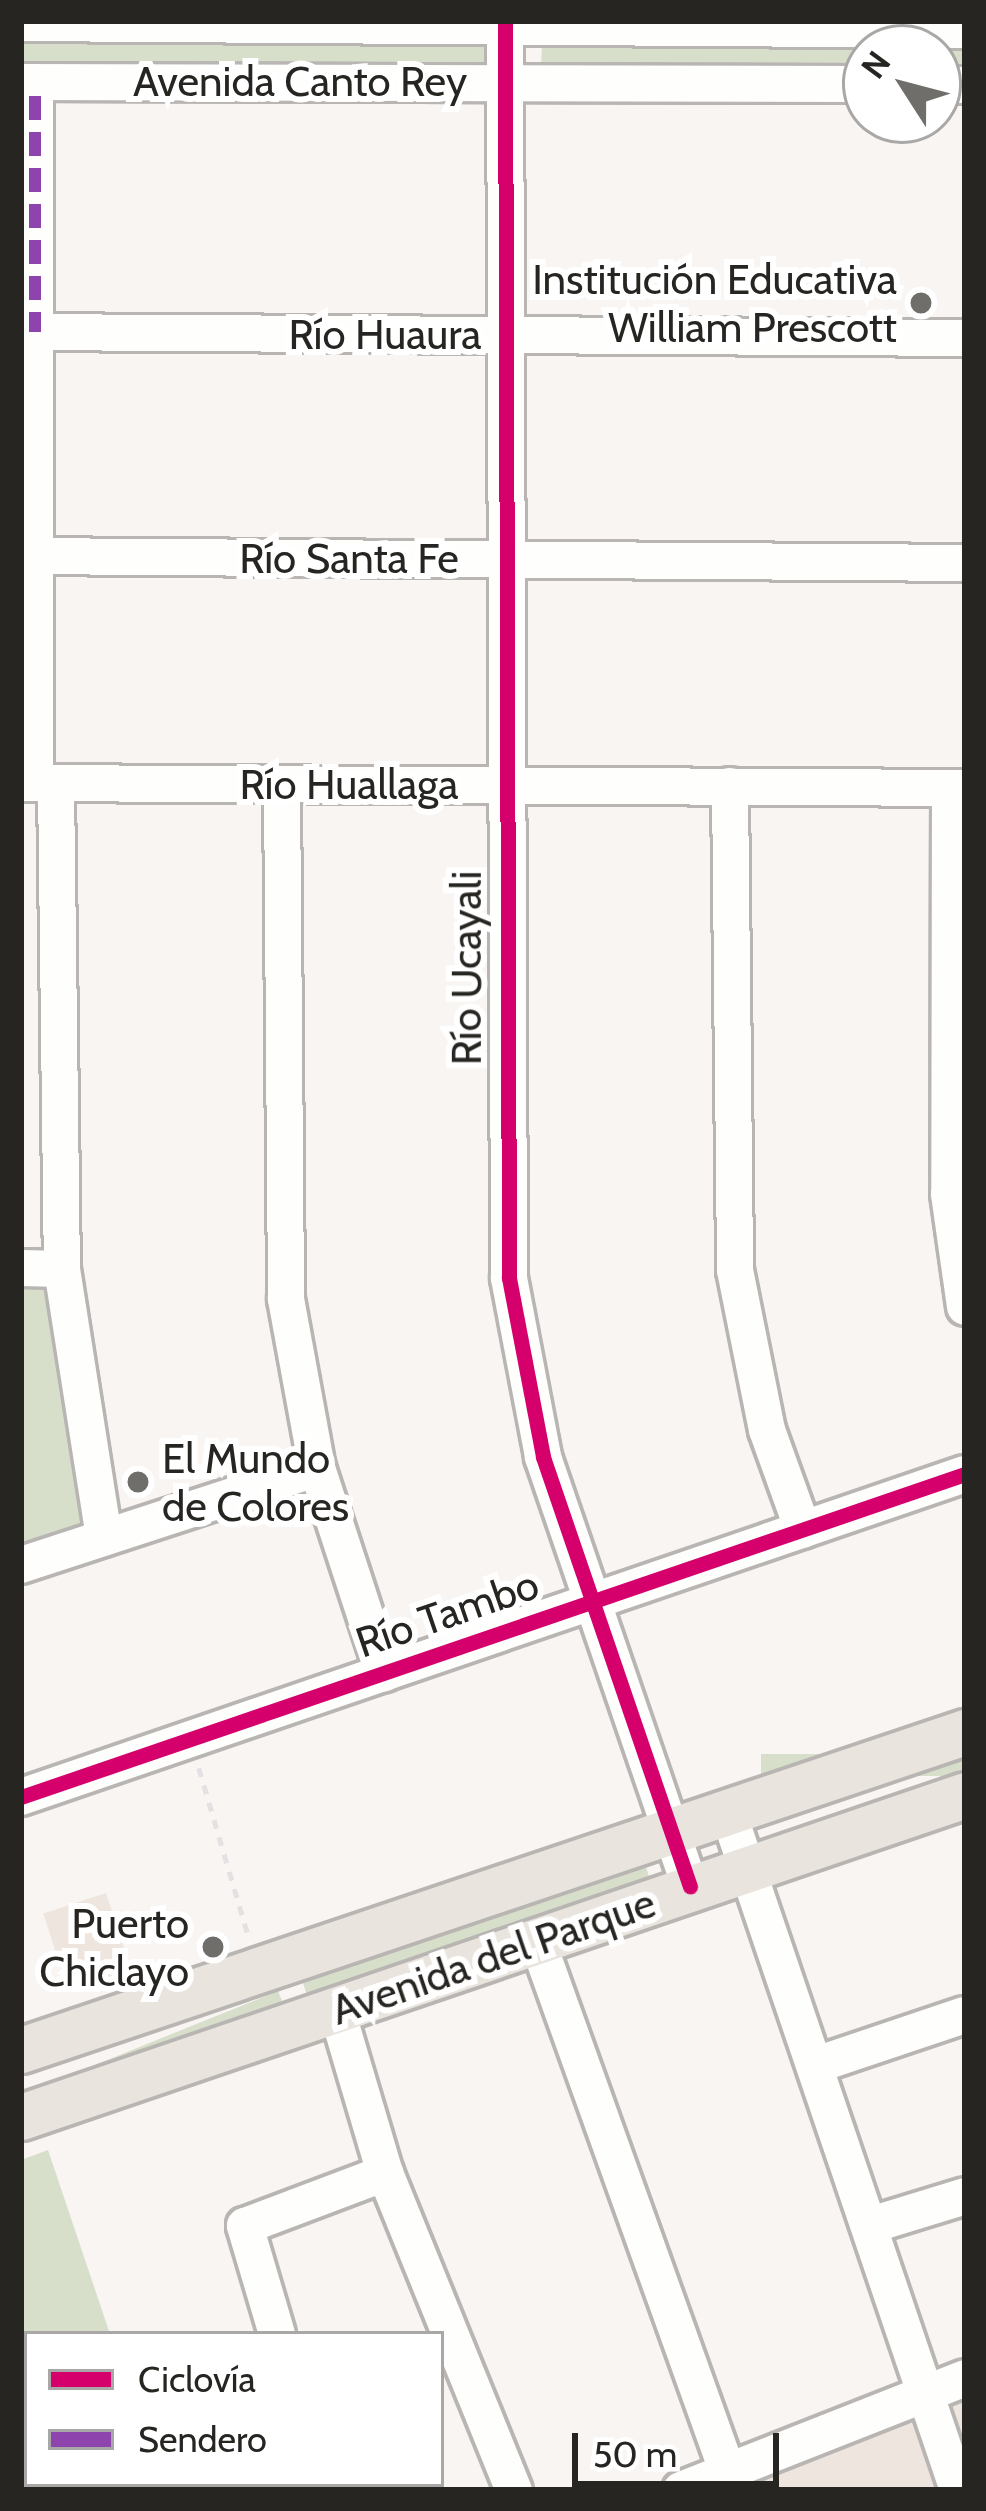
<!DOCTYPE html>
<html>
<head>
<meta charset="utf-8">
<style>
  body { margin:0 }
  #map { position:relative; width:986px; height:2511px; overflow:hidden; background:#f8f5f2; font-family:Cabin,sans-serif }
  div>[style] { position:absolute }
  .built>* { inset:0; background:#eee5de; transform-origin:0 0 }
  .green>* { inset:0; background:#d7dfcb; transform-origin:0 0 }
  .path>* { height:4.5px; margin-top:-2.25px; transform-origin:0; background:repeating-linear-gradient(90deg,#e3e1e1 0 9px,transparent 0 18px) }
  .roads { filter:drop-shadow(3px 0 #b8b5b3) drop-shadow(-3px 0 #b8b5b3) drop-shadow(0 3px #b8b5b3) drop-shadow(0 -3px #b8b5b3) }
  .minor>* { height:36px; margin:-18px; padding:0 18px; transform-origin:18px; border-radius:18px; background:#fefefd }
  .major>* { height:45px; margin:-22.5px; padding:0 22.5px; transform-origin:22.5px; border-radius:22.5px; background:#e9e4dd }
  .quiet>* { height:12px; margin-top:-6px; transform-origin:0; background:repeating-linear-gradient(90deg,#8e44ad 0 24px,transparent 0 36px) }
  .cycleway>* { height:15px; margin:-7.5px; padding:0 7.5px; transform-origin:7.5px; border-radius:7.5px; background:#d6006c }
  .dots>* { width:33px; height:33px; translate:-50% -50%; box-sizing:border-box; border:6px solid #fff; border-radius:50% }
  span { translate:-50% -50%; white-space:nowrap; text-align:center; line-height:1.15; -webkit-text-stroke:12px #fff; paint-order:stroke }
  .street-label { font-size:42px; color:#272522 }
  .poi-label { font-size:42px; color:#272522 }
  .right { translate:-100% -50%; text-align:right }
  .left { translate:0 -50%; text-align:left }
  .frame { position:absolute; inset:0; border:24px solid #272522; pointer-events:none }
  .legend { position:absolute; left:24px; top:2331px; width:420px; height:156px; box-sizing:border-box; background:#fff; border:3px solid #a9a8a7; margin:0; padding:15px 21px; list-style:none; font-size:36px; color:#272522 }
  .legend li { display:flex; align-items:center; gap:24px; height:60px }
  .legend b { width:60px; border:3px solid #a9a8a7 }
  .north { position:absolute; left:842px; top:24px; width:120px; height:120px; box-sizing:border-box; background:#fff; border:3px solid #a9a8a7; border-radius:50%; rotate:306deg; font-size:33px; font-weight:700; line-height:48px; text-align:center; color:#272522 }
  .north::after { content:''; display:block; margin:auto; width:42px; height:54px; background:#706e6b; clip-path:polygon(50% 0,100% 100%,50% 72%,0 100%) }
  .scale { position:absolute; left:572px; top:2433px; width:207px; height:54px; box-sizing:border-box; border:6px solid #272522; border-top:0; padding-left:15px; font-size:36px; line-height:42px; white-space:nowrap; color:#272522; -webkit-text-stroke:9px #fff; paint-order:stroke }
</style>
</head>
<body>
<div id="map">
  <div class="built">
    <i style="left:106px;top:1893px;width:83px;height:66px;rotate:72deg"></i>
    <i style="clip-path:polygon(965px 2389px,965px 2490px,712px 2490px)"></i>
  </div>
  <div class="green">
    <i style="clip-path:polygon(21px 37px,489px 41px,489px 68px,21px 70px)"></i>
    <i style="clip-path:polygon(557px 41px,965px 42px,965px 76px,938px 76px,938px 48px,866px 48px,866px 75px,541px 66px,542px 45px)"></i>
    <i style="clip-path:polygon(21px 1268px,62px 1269px,104px 1538px,21px 1565px)"></i>
    <i style="left:965px;top:1754px;width:22px;height:204px;rotate:90deg"></i>
    <i style="left:645px;top:1864px;width:19px;height:362px;rotate:72deg"></i>
    <i style="left:278px;top:1991px;width:16px;height:272px;rotate:68deg"></i>
    <i style="clip-path:polygon(48px 2150px,110px 2334px,27px 2334px,27px 2484px,164px 2490px,21px 2490px,21px 2160px)"></i>
  </div>
  <div class="path">
    <i style="left:199px;top:1768px;width:174px;rotate:73.6deg"></i>
  </div>
  <div class="roads">
    <div class="minor">
      <i style="left:505px;top:21px;width:1257px;rotate:89.82deg"></i>
      <i style="left:509px;top:1278px;width:182px;rotate:79.2deg"></i>
      <i style="left:543px;top:1457px;width:454px;rotate:71.1deg"></i>
      <i style="left:21px;top:23px;width:944px;rotate:0.42deg"></i>
      <i style="left:21px;top:82px;width:845px;rotate:0.14deg"></i>
      <i style="left:938px;top:85px;width:27px"></i>
      <i style="left:35px;top:96px;width:687px;rotate:90deg"></i>
      <i style="left:21px;top:332px;width:944px;rotate:0.36deg"></i>
      <i style="left:21px;top:556px;width:944px;rotate:0.42deg"></i>
      <i style="left:21px;top:783px;width:944px;rotate:0.3deg"></i>
      <i style="left:56px;top:783px;width:486px;rotate:89.3deg"></i>
      <i style="left:62px;top:1269px;width:272px;rotate:81.1deg"></i>
      <i style="left:282px;top:784px;width:515px;rotate:89.55deg"></i>
      <i style="left:286px;top:1299px;width:172px;rotate:79.6deg"></i>
      <i style="left:317px;top:1468px;width:216px;rotate:71.9deg"></i>
      <i style="left:730px;top:786px;width:484px;rotate:89.4deg"></i>
      <i style="left:735px;top:1270px;width:163px;rotate:78.7deg"></i>
      <i style="left:767px;top:1430px;width:106px;rotate:70.2deg"></i>
      <i style="left:950px;top:789px;width:405px;rotate:90.1deg"></i>
      <i style="left:949px;top:1194px;width:114px;rotate:81.9deg"></i>
      <i style="left:21px;top:1268px;width:41px;rotate:1.4deg"></i>
      <i style="left:21px;top:1565px;width:311px;rotate:-18.1deg"></i>
      <i style="left:21px;top:1797px;width:998px;rotate:-18.89deg"></i>
      <i style="left:728px;top:1812px;width:716px;rotate:71.26deg"></i>
      <i style="left:537px;top:1940px;width:563px;rotate:70.28deg"></i>
      <i style="left:337px;top:2011px;width:169px;rotate:73.5deg"></i>
      <i style="left:385px;top:2173px;width:342px;rotate:67.9deg"></i>
      <i style="left:816px;top:2065px;width:157px;rotate:-18.6deg"></i>
      <i style="left:871px;top:2225px;width:98px;rotate:-17.1deg"></i>
      <i style="left:277px;top:2334px;width:113px;rotate:-106.5deg"></i>
      <i style="left:245px;top:2226px;width:150px;rotate:-20.7deg"></i>
      <i style="left:298px;top:2490px;width:13px;rotate:-29deg"></i>
      <i style="left:681px;top:2490px;width:305px;rotate:-21.5deg"></i>
    </div>
    <div class="major">
      <i style="left:21px;top:2050px;width:996px;rotate:-18.62deg"></i>
      <i style="left:21px;top:2117px;width:997px;rotate:-18.83deg"></i>
    </div>
  </div>
  <div class="quiet">
    <i style="left:35px;top:96px;width:236px;rotate:90deg"></i>
  </div>
  <div class="cycleway">
    <i style="left:505px;top:21px;width:1257px;rotate:89.82deg"></i>
    <i style="left:509px;top:1278px;width:182px;rotate:79.2deg"></i>
    <i style="left:543px;top:1457px;width:454px;rotate:71.1deg"></i>
    <i style="left:21px;top:1797px;width:998px;rotate:-18.89deg"></i>
  </div>
  <div class="dots">
    <i style="left:921px;top:303px;background:#706e6b"></i>
    <i style="left:138px;top:1482px;background:#706e6b"></i>
    <i style="left:213px;top:1947px;background:#706e6b"></i>
  </div>
  <div class="street-label">
    <span style="left:300px;top:81px">Avenida Canto Rey</span>
    <span style="left:385px;top:334px">Río Huaura</span>
    <span style="left:349px;top:558px">Río Santa Fe</span>
    <span style="left:349px;top:784px">Río Huallaga</span>
    <span style="left:466px;top:968px;rotate:-90deg">Río Ucayali</span>
    <span style="left:447px;top:1613px;rotate:-19deg">Río Tambo</span>
    <span style="left:493px;top:1956px;rotate:-19deg">Avenida del Parque</span>
  </div>
  <div class="poi-label">
    <span class="right" style="left:897px;top:303px">Institución Educativa<br>William Prescott</span>
    <span class="left" style="left:162px;top:1482px">El Mundo<br>de Colores</span>
    <span class="right" style="left:189px;top:1947px">Puerto<br>Chiclayo</span>
  </div>
  <div class="frame"></div>
  <ul class="legend">
  <li><b style="height:15px;background:#d6006c"></b>Ciclovía</li>
  <li><b style="height:15px;background:#8e44ad"></b>Sendero</li>
  </ul>
  <div class="north">N</div>
  <div class="scale">50 m</div>
</div>
</body>
</html>
